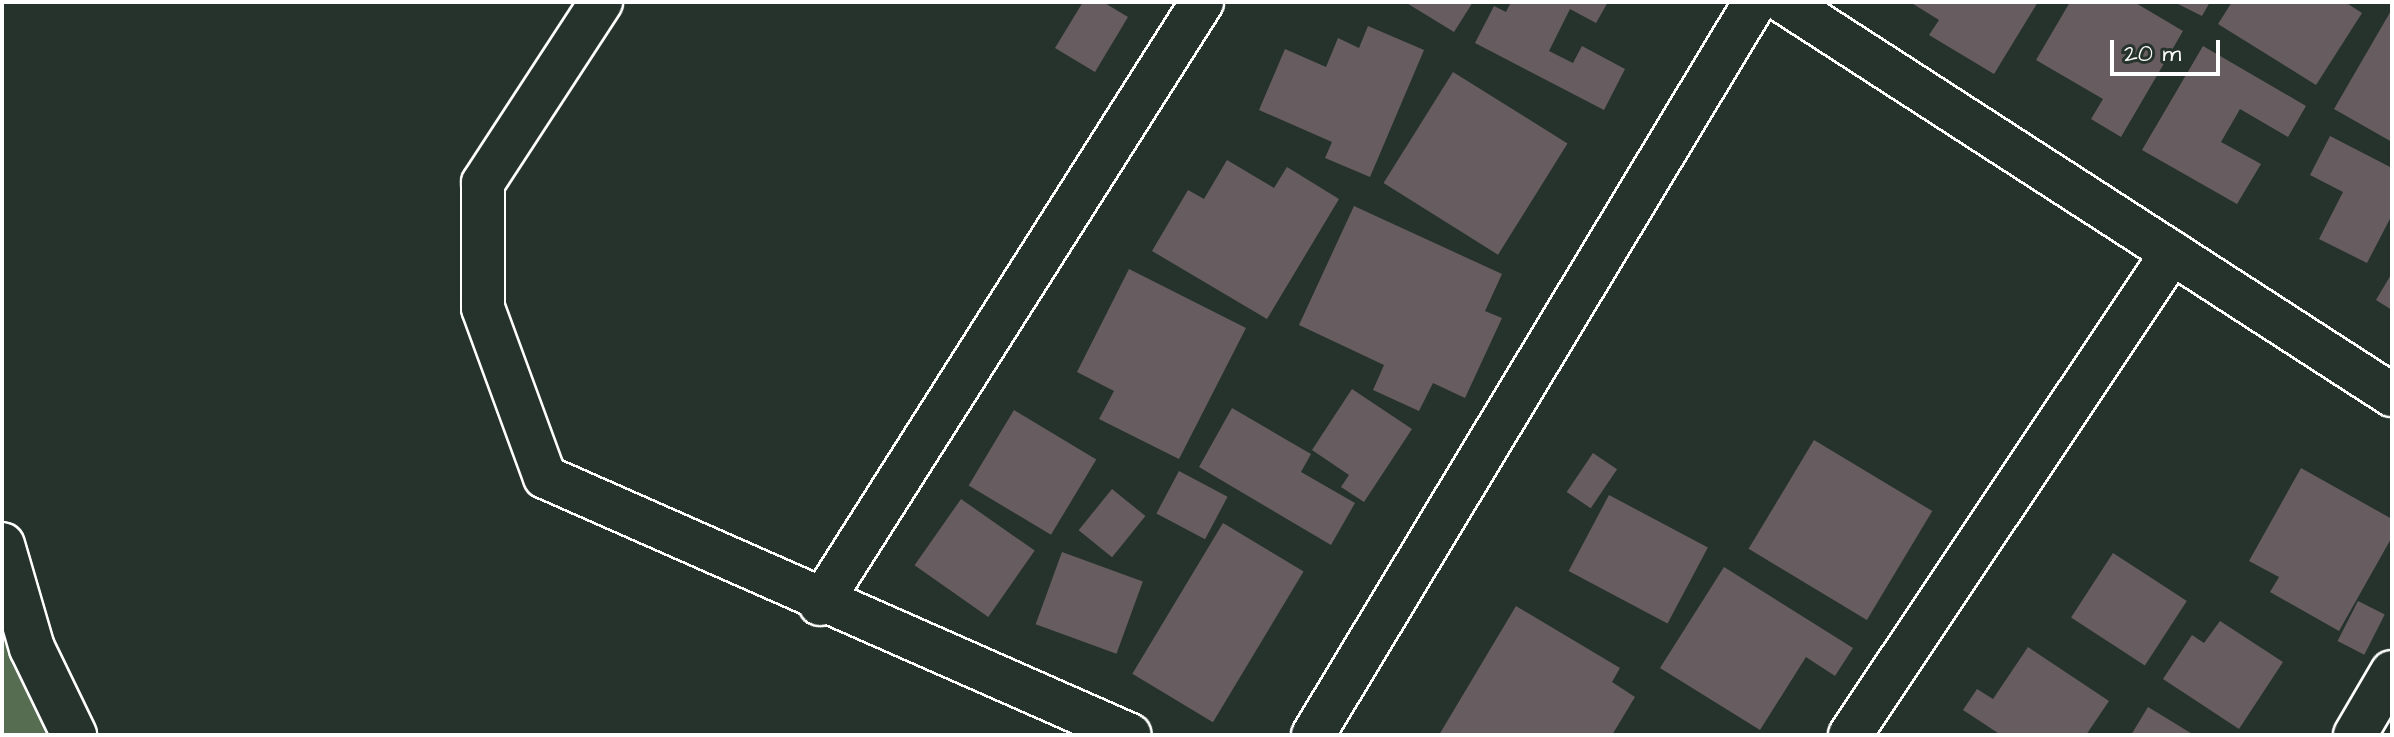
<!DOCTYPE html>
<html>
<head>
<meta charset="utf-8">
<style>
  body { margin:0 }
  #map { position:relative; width:2394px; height:737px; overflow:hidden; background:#26332d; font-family:"Architects Daughter",sans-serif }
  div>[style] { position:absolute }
  .green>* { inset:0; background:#566d52 }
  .building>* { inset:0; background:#675c60; transform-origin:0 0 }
  .roads { filter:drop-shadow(2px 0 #fff) drop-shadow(-2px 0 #fff) drop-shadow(0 2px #fff) drop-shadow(0 -2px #fff) }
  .minor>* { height:42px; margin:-21px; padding:0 21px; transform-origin:21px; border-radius:21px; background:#26332d }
  .primary>* { height:44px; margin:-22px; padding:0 22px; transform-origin:22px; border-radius:22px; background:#26332d }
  span { translate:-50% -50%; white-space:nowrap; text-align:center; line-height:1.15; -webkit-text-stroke:7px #26332d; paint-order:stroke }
  .frame { position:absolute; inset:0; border:4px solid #fff; pointer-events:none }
  .scale { position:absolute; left:2110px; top:40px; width:110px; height:36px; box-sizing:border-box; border:4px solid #fff; border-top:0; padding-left:10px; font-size:24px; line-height:28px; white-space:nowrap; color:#fff; -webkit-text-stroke:6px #26332d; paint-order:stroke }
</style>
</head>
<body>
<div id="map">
  <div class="green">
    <i style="clip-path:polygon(2px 579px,52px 735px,2px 735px)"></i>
  </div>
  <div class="building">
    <i style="clip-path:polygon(1083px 2px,1103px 2px,1128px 17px,1095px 72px,1055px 48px)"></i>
    <i style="clip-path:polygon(1405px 2px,1473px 2px,1454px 32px)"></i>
    <i style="clip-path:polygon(1511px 2px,1608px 2px,1596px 23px,1570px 9px,1549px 51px,1573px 63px,1582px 46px,1625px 69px,1604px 110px,1475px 43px,1494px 6px,1506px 12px)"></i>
    <i style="clip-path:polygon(1910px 2px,2038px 2px,1994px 74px,1929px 35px,1939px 20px)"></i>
    <i style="clip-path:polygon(2070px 2px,2134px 2px,2183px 31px,2121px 137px,2091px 119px,2103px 99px,2036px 60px)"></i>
    <i style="clip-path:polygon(2174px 2px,2210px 2px,2202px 16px)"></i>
    <i style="clip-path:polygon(2232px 2px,2345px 2px,2362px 13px,2316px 85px,2218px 24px)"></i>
    <i style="clip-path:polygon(2392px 9px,2392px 142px,2334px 109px)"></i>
    <i style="clip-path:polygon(1368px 26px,1424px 50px,1370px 177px,1325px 158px,1332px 142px,1259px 110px,1285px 49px,1326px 67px,1338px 38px,1359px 48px)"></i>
    <i style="clip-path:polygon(2203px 46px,2306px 106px,2288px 137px,2240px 109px,2221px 142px,2261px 164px,2237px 204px,2142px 150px)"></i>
    <i style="left:1453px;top:72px;width:135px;height:131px;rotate:32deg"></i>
    <i style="clip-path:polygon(2330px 136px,2392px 168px,2392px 215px,2367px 263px,2319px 239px,2343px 192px,2310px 175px)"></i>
    <i style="clip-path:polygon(1227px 160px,1274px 188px,1287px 167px,1339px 199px,1267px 319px,1152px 251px,1188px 190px,1204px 199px)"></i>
    <i style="clip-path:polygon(1354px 206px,1502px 274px,1485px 311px,1502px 318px,1465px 398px,1433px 383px,1419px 411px,1373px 390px,1384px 365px,1299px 325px)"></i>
    <i style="clip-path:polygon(1129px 269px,1246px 328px,1179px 459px,1099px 419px,1114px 391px,1077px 372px)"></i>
    <i style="clip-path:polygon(2392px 273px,2392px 310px,2376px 300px)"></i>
    <i style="clip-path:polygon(1352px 389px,1412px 429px,1364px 502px,1341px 487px,1349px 475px,1312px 450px)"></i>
    <i style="clip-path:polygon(1232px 408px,1311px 454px,1301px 472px,1355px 503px,1331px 545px,1199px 467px)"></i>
    <i style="left:1014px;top:410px;width:96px;height:88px;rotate:31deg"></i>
    <i style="left:1814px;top:440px;width:138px;height:127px;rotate:31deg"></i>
    <i style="left:1593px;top:453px;width:29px;height:47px;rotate:34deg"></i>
    <i style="clip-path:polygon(2301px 468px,2392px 519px,2392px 537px,2339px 631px,2270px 592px,2279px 577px,2249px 561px)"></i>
    <i style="left:1179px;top:471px;width:55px;height:48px;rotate:28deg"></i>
    <i style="left:1112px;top:489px;width:43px;height:53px;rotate:39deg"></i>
    <i style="left:1609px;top:495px;width:112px;height:86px;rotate:28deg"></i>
    <i style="left:961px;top:499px;width:90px;height:81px;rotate:35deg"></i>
    <i style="left:1223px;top:523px;width:94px;height:176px;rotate:31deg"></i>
    <i style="left:1062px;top:552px;width:86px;height:77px;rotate:20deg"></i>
    <i style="left:2113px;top:553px;width:88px;height:77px;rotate:33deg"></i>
    <i style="clip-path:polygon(1724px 567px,1853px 648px,1835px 676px,1806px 657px,1760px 730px,1660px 668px)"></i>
    <i style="left:2358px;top:601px;width:30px;height:45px;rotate:27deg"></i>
    <i style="clip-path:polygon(1516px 606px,1620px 668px,1612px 682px,1635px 697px,1612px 735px,1439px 735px)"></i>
    <i style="clip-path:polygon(2220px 621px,2283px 662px,2239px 729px,2163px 679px,2192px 635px,2204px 643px)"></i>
    <i style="clip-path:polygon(2028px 647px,2109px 701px,2086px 735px,2001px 735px,1963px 710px,1977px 689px,1993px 699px)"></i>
    <i style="clip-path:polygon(2148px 707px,2194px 735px,2131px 735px)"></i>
  </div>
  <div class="roads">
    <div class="minor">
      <i style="left:601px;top:2px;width:216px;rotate:123.1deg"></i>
      <i style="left:483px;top:183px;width:125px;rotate:90deg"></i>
      <i style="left:483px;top:308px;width:180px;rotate:69.9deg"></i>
      <i style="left:545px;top:477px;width:639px;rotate:23.8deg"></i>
      <i style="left:1784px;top:2px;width:724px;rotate:32.88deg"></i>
      <i style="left:820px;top:604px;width:713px;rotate:-57.6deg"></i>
      <i style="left:1313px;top:735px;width:856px;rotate:-58.91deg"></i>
      <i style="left:1850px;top:735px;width:580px;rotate:-56.26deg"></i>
      <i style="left:2355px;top:735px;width:73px;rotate:-59.6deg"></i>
    </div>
    <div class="primary">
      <i style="left:2px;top:545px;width:107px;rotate:73.8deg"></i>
      <i style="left:32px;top:648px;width:97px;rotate:64.2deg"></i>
    </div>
  </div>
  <div class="frame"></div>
  <div class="scale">20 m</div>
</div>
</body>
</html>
